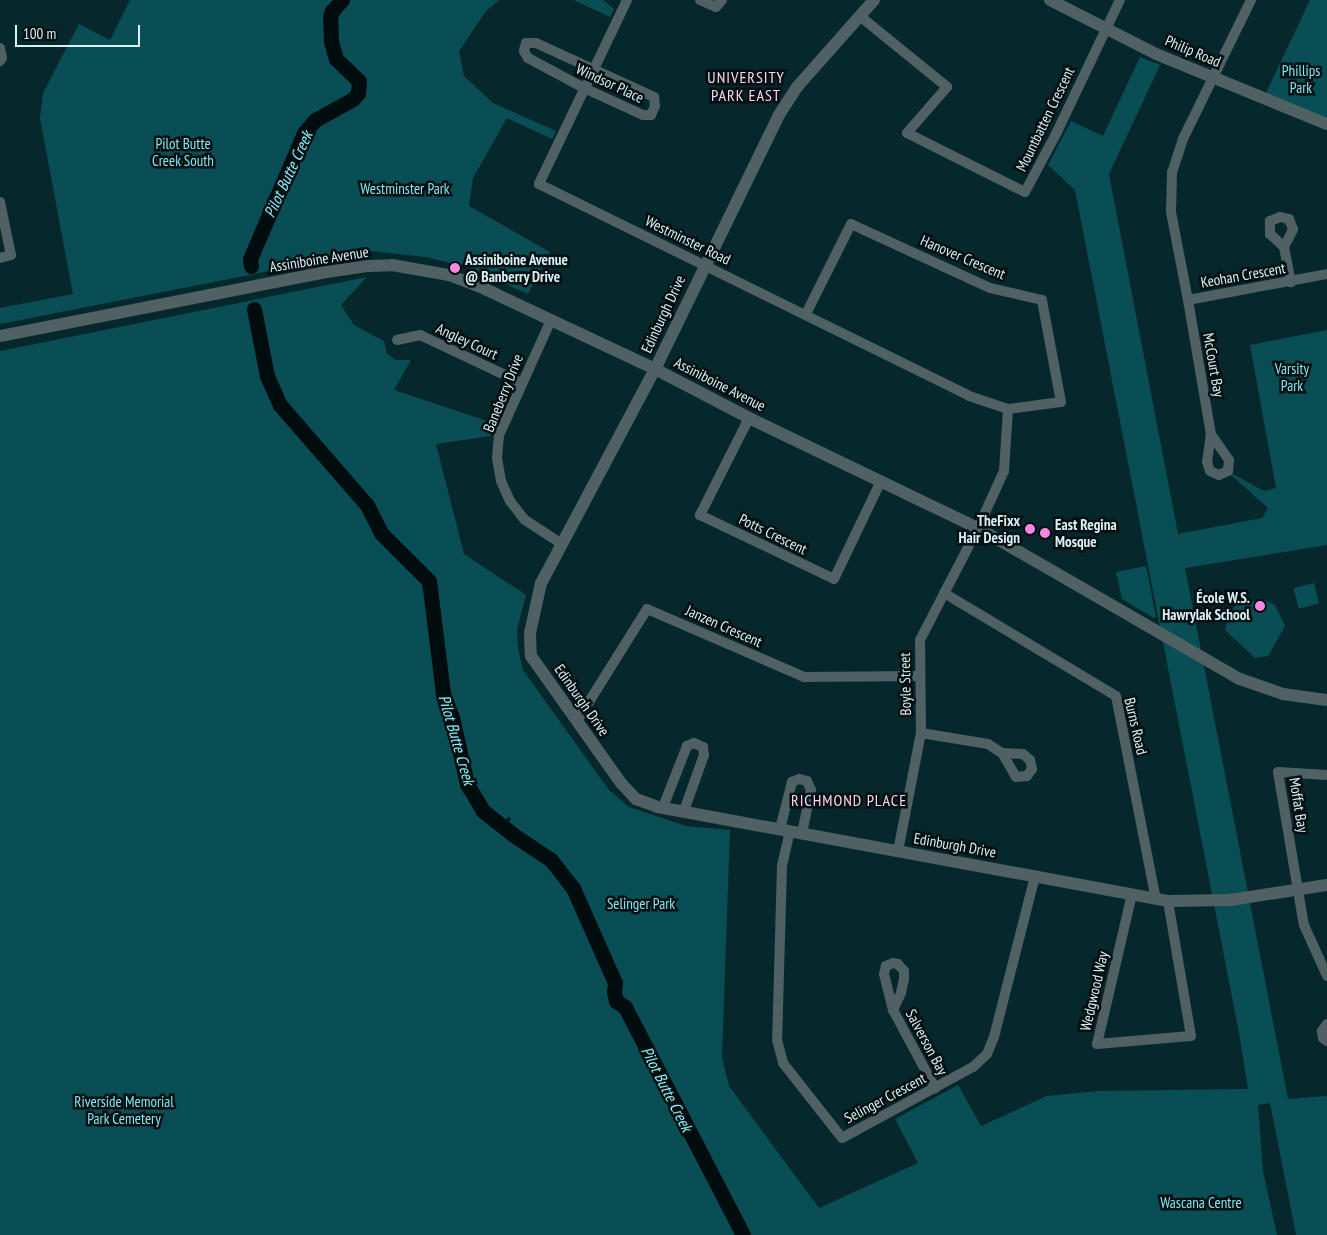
<!DOCTYPE html>
<html>
<head>
<meta charset="utf-8">
<style>
  body { margin:0 }
  #map { position:relative; width:1327px; height:1235px; overflow:hidden; background:#06282c; font-family:"PT Sans Narrow",sans-serif }
  div>[style] { position:absolute }
  .green>* { inset:0; background:#094e54; transform-origin:0 0 }
  .stream>* { height:2.5px; margin:-1.25px; padding:0 1.25px; transform-origin:1.25px; border-radius:1.25px; background:#000c0e }
  .river>* { height:15px; margin:-7.5px; padding:0 7.5px; transform-origin:7.5px; border-radius:7.5px; background:#000c0e }
  .minor>* { height:10px; margin:-5px; padding:0 5px; transform-origin:5px; border-radius:5px; background:#4f6163 }
  .tertiary>* { height:12px; margin:-6px; padding:0 6px; transform-origin:6px; border-radius:6px; background:#4f6163 }
  .dots>* { width:14px; height:14px; translate:-50% -50%; box-sizing:border-box; border:2px solid #010f11; border-radius:50% }
  span { translate:-50% -50%; white-space:nowrap; text-align:center; line-height:1.15; -webkit-text-stroke:5px #010f11; paint-order:stroke }
  .street-label { font-size:15px; color:#d9f0f2 }
  .park-label { font-size:15px; color:#82e7f2 }
  .poi-label { font-size:15px; color:#d9f0f2; font-weight:700 }
  .left { translate:0 -50%; text-align:left }
  .right { translate:-100% -50%; text-align:right }
  .neighbourhood-label { font-size:16px; color:#fed5f3; letter-spacing:1px }
  .water-label { font-size:16px; color:#8beffa; font-style:italic }
  .scale { position:absolute; left:15px; top:25px; width:125px; height:22px; box-sizing:border-box; border:2px solid #d9f0f2; border-top:0; padding-left:6px; font-size:15px; line-height:18px; white-space:nowrap; color:#d9f0f2; -webkit-text-stroke:4px #010f11; paint-order:stroke }
</style>
</head>
<body>
<div id="map">
  <div class="green">
    <i style="clip-path:polygon(130px 0,499px 0,486px 11px,459px 51px,464px 76px,493px 103px,556px 131px,552px 139px,507px 118px,473px 178px,469px 206px,550px 252px,528px 294px,467px 267px,425px 257px,371px 251px,0 324px,0 308px,73px 294px,40px 118px,43px 93px,79px 24px,110px 40px)"></i>
    <i style="clip-path:polygon(574px 0,603px 0,614px 9px,610px 17px)"></i>
    <i style="clip-path:polygon(1310px 0,1327px 0,1327px 119px,1266px 93px)"></i>
    <i style="clip-path:polygon(1140px 57px,1160px 65px,1109px 174px,1178px 534px,1262px 518px,1268px 508px,1231px 475px,1233px 474px,1264px 491px,1276px 488px,1250px 345px,1327px 330px,1327px 545px,1185px 568px,1288px 1099px,1327px 1096px,1327px 1235px,1296px 1235px,1270px 1103px,1258px 1105px,1263px 1171px,1277px 1235px,0 1235px,0 351px,367px 277px,341px 305px,354px 325px,384px 341px,387px 354px,396px 360px,411px 360px,394px 390px,493px 423px,491px 436px,436px 444px,464px 554px,526px 595px,517px 629px,518px 648px,523px 670px,609px 790px,629px 807px,686px 826px,730px 830px,722px 1057px,729px 1086px,819px 1208px,918px 1163px,895px 1119px,958px 1085px,981px 1126px,1047px 1096px,1098px 1091px,1248px 1089px,1239px 1033px,1075px 190px,1048px 165px,1071px 121px,1103px 136px)"></i>
    <i style="clip-path:polygon(1146px 566px,1156px 617px,1154px 618px,1122px 599px,1116px 572px)"></i>
    <i style="left:1314px;top:583px;width:21px;height:21px;rotate:76deg"></i>
    <i style="clip-path:polygon(1264px 600px,1275px 605px,1285px 626px,1268px 656px,1255px 658px,1225px 630px,1230px 612px,1237px 604px)"></i>
  </div>
  <div class="stream">
    <i style="left:507px;top:829px;width:7px;rotate:-98deg"></i>
    <i style="left:506px;top:822px;width:4px;rotate:-56deg"></i>
  </div>
  <div class="river">
    <i style="left:251px;top:266px;width:7px;rotate:-98deg"></i>
    <i style="left:250px;top:259px;width:137px;rotate:-66.8deg"></i>
    <i style="left:304px;top:133px;width:17px;rotate:-50deg"></i>
    <i style="left:315px;top:120px;width:43px;rotate:-28.9deg"></i>
    <i style="left:353px;top:99px;width:8px;rotate:-50deg"></i>
    <i style="left:358px;top:93px;width:12px;rotate:-85deg"></i>
    <i style="left:359px;top:81px;width:32px;rotate:-136deg"></i>
    <i style="left:336px;top:59px;width:19px;rotate:-106deg"></i>
    <i style="left:331px;top:41px;width:24px;rotate:-92deg"></i>
    <i style="left:330px;top:17px;width:6px;rotate:-72deg"></i>
    <i style="left:332px;top:11px;width:15px;rotate:-48deg"></i>
    <i style="left:254px;top:309px;width:68px;rotate:79deg"></i>
    <i style="left:267px;top:376px;width:32px;rotate:66deg"></i>
    <i style="left:280px;top:405px;width:133px;rotate:49deg"></i>
    <i style="left:367px;top:505px;width:31px;rotate:63deg"></i>
    <i style="left:381px;top:533px;width:68px;rotate:45deg"></i>
    <i style="left:429px;top:581px;width:114px;rotate:82.9deg"></i>
    <i style="left:443px;top:694px;width:25px;rotate:69deg"></i>
    <i style="left:452px;top:717px;width:69px;rotate:77.4deg"></i>
    <i style="left:467px;top:784px;width:31px;rotate:59deg"></i>
    <i style="left:483px;top:811px;width:37px;rotate:38deg"></i>
    <i style="left:512px;top:834px;width:47px;rotate:33.7deg"></i>
    <i style="left:551px;top:860px;width:36px;rotate:52deg"></i>
    <i style="left:573px;top:888px;width:104px;rotate:66.1deg"></i>
    <i style="left:615px;top:983px;width:9px;rotate:96deg"></i>
    <i style="left:614px;top:992px;width:9px;rotate:77deg"></i>
    <i style="left:616px;top:1001px;width:11px;rotate:34deg"></i>
    <i style="left:625px;top:1007px;width:257px;rotate:62.6deg"></i>
  </div>
  <div class="minor">
    <i style="left:627px;top:0;width:204px;rotate:115.6deg"></i>
    <i style="left:539px;top:184px;width:479px;rotate:26.2deg"></i>
    <i style="left:969px;top:396px;width:41px;rotate:18.4deg"></i>
    <i style="left:1008px;top:409px;width:53px;rotate:-7.5deg"></i>
    <i style="left:1061px;top:402px;width:104px;rotate:-100.6deg"></i>
    <i style="left:1042px;top:300px;width:53px;rotate:-167deg"></i>
    <i style="left:990px;top:288px;width:153px;rotate:-155.3deg"></i>
    <i style="left:851px;top:224px;width:101px;rotate:116.6deg"></i>
    <i style="left:700px;top:0;width:17px;rotate:24deg"></i>
    <i style="left:716px;top:7px;width:9px;rotate:-49deg"></i>
    <i style="left:1251px;top:0;width:155px;rotate:116.1deg"></i>
    <i style="left:1183px;top:139px;width:35px;rotate:108deg"></i>
    <i style="left:1172px;top:172px;width:40px;rotate:91.4deg"></i>
    <i style="left:1171px;top:212px;width:90px;rotate:79.1deg"></i>
    <i style="left:1188px;top:300px;width:141px;rotate:-10.6deg"></i>
    <i style="left:861px;top:17px;width:111px;rotate:39.1deg"></i>
    <i style="left:947px;top:87px;width:61px;rotate:131deg"></i>
    <i style="left:907px;top:133px;width:132px;rotate:26.6deg"></i>
    <i style="left:1025px;top:192px;width:66px;rotate:-61.9deg"></i>
    <i style="left:1056px;top:134px;width:148px;rotate:-64.5deg"></i>
    <i style="left:526px;top:43px;width:10px"></i>
    <i style="left:536px;top:43px;width:130px;rotate:24.6deg"></i>
    <i style="left:654px;top:97px;width:9px;rotate:84deg"></i>
    <i style="left:655px;top:106px;width:10px;rotate:114deg"></i>
    <i style="left:651px;top:115px;width:8px;rotate:180deg"></i>
    <i style="left:643px;top:115px;width:65px;rotate:-155.4deg"></i>
    <i style="left:584px;top:88px;width:64px;rotate:-151.8deg"></i>
    <i style="left:528px;top:58px;width:8px;rotate:-120deg"></i>
    <i style="left:524px;top:51px;width:8px;rotate:-76deg"></i>
    <i style="left:0;top:48px;width:10px;rotate:79deg"></i>
    <i style="left:2px;top:58px;width:4px;rotate:124deg"></i>
    <i style="left:0;top:202px;width:54px;rotate:78.3deg"></i>
    <i style="left:11px;top:255px;width:11px;rotate:165deg"></i>
    <i style="left:1284px;top:247px;width:20px;rotate:-63deg"></i>
    <i style="left:1293px;top:229px;width:11px;rotate:-112deg"></i>
    <i style="left:1289px;top:219px;width:9px;rotate:-167deg"></i>
    <i style="left:1280px;top:217px;width:11px;rotate:158deg"></i>
    <i style="left:1270px;top:221px;width:13px;rotate:90deg"></i>
    <i style="left:1270px;top:234px;width:19px;rotate:43deg"></i>
    <i style="left:1284px;top:247px;width:36px;rotate:79deg"></i>
    <i style="left:1188px;top:300px;width:136px;rotate:80.3deg"></i>
    <i style="left:1211px;top:434px;width:28px;rotate:98deg"></i>
    <i style="left:1207px;top:462px;width:9px;rotate:72deg"></i>
    <i style="left:1210px;top:471px;width:10px;rotate:24deg"></i>
    <i style="left:1219px;top:475px;width:10px;rotate:-24deg"></i>
    <i style="left:1228px;top:471px;width:11px;rotate:-85deg"></i>
    <i style="left:1229px;top:460px;width:32px;rotate:-125deg"></i>
    <i style="left:551px;top:320px;width:126px;rotate:114.3deg"></i>
    <i style="left:499px;top:435px;width:23px;rotate:95deg"></i>
    <i style="left:497px;top:458px;width:23px;rotate:80deg"></i>
    <i style="left:501px;top:481px;width:22px;rotate:66deg"></i>
    <i style="left:510px;top:501px;width:24px;rotate:52deg"></i>
    <i style="left:525px;top:520px;width:44px;rotate:33deg"></i>
    <i style="left:397px;top:340px;width:24px;rotate:-12deg"></i>
    <i style="left:420px;top:335px;width:113px;rotate:25.2deg"></i>
    <i style="left:749px;top:418px;width:109px;rotate:116.8deg"></i>
    <i style="left:700px;top:515px;width:148px;rotate:25.5deg"></i>
    <i style="left:834px;top:579px;width:109px;rotate:-64.4deg"></i>
    <i style="left:944px;top:593px;width:200px;rotate:30.9deg"></i>
    <i style="left:1116px;top:696px;width:207px;rotate:78.9deg"></i>
    <i style="left:577px;top:721px;width:132px;rotate:-58deg"></i>
    <i style="left:647px;top:609px;width:171px;rotate:23.4deg"></i>
    <i style="left:804px;top:677px;width:116px;rotate:-0.5deg"></i>
    <i style="left:921px;top:733px;width:68px;rotate:9.3deg"></i>
    <i style="left:988px;top:744px;width:17px;rotate:33deg"></i>
    <i style="left:1002px;top:753px;width:21px;rotate:3deg"></i>
    <i style="left:1023px;top:754px;width:9px;rotate:41deg"></i>
    <i style="left:1030px;top:760px;width:9px;rotate:77deg"></i>
    <i style="left:1032px;top:769px;width:9px;rotate:126deg"></i>
    <i style="left:1027px;top:776px;width:11px;rotate:175deg"></i>
    <i style="left:1016px;top:777px;width:28px;rotate:-120deg"></i>
    <i style="left:1327px;top:775px;width:49px;rotate:-176.5deg"></i>
    <i style="left:1278px;top:772px;width:155px;rotate:80.4deg"></i>
    <i style="left:1304px;top:925px;width:56px;rotate:65.7deg"></i>
    <i style="left:663px;top:807px;width:66px;rotate:-68.5deg"></i>
    <i style="left:687px;top:746px;width:8px;rotate:-23deg"></i>
    <i style="left:694px;top:743px;width:10px;rotate:24deg"></i>
    <i style="left:703px;top:747px;width:8px;rotate:83deg"></i>
    <i style="left:704px;top:755px;width:59px;rotate:109.7deg"></i>
    <i style="left:780px;top:829px;width:49px;rotate:-75.7deg"></i>
    <i style="left:792px;top:782px;width:8px;rotate:-23deg"></i>
    <i style="left:799px;top:779px;width:8px;rotate:14deg"></i>
    <i style="left:807px;top:781px;width:10px;rotate:66deg"></i>
    <i style="left:811px;top:790px;width:44px;rotate:101.8deg"></i>
    <i style="left:790px;top:831px;width:36px;rotate:103deg"></i>
    <i style="left:782px;top:866px;width:174px;rotate:91.6deg"></i>
    <i style="left:777px;top:1040px;width:24px;rotate:75deg"></i>
    <i style="left:783px;top:1063px;width:95px;rotate:51.8deg"></i>
    <i style="left:842px;top:1138px;width:149px;rotate:-28.5deg"></i>
    <i style="left:973px;top:1067px;width:19px;rotate:-43deg"></i>
    <i style="left:987px;top:1054px;width:18px;rotate:-68deg"></i>
    <i style="left:994px;top:1037px;width:166px;rotate:-75.7deg"></i>
    <i style="left:898px;top:851px;width:120px;rotate:-79deg"></i>
    <i style="left:921px;top:733px;width:93px;rotate:-90.6deg"></i>
    <i style="left:920px;top:640px;width:126px;rotate:-62.6deg"></i>
    <i style="left:978px;top:528px;width:63px;rotate:-65.5deg"></i>
    <i style="left:1004px;top:471px;width:62px;rotate:-86.3deg"></i>
    <i style="left:1132px;top:894px;width:154px;rotate:103.1deg"></i>
    <i style="left:1097px;top:1044px;width:94px;rotate:-4.9deg"></i>
    <i style="left:1191px;top:1036px;width:137px;rotate:-99.7deg"></i>
    <i style="left:893px;top:1010px;width:19px;rotate:-65deg"></i>
    <i style="left:901px;top:993px;width:14px;rotate:-78deg"></i>
    <i style="left:904px;top:979px;width:8px;rotate:-90deg"></i>
    <i style="left:904px;top:971px;width:9px;rotate:-131deg"></i>
    <i style="left:898px;top:964px;width:5px;rotate:-169deg"></i>
    <i style="left:893px;top:963px;width:8px;rotate:157deg"></i>
    <i style="left:886px;top:966px;width:8px;rotate:104deg"></i>
    <i style="left:884px;top:974px;width:37px;rotate:76deg"></i>
    <i style="left:893px;top:1010px;width:89px;rotate:61.7deg"></i>
    <i style="left:1327px;top:1024px;width:9px;rotate:126deg"></i>
    <i style="left:1322px;top:1031px;width:7px;rotate:82deg"></i>
    <i style="left:1323px;top:1038px;width:5px;rotate:37deg"></i>
  </div>
  <div class="tertiary">
    <i style="left:874px;top:0;width:116px;rotate:131.5deg"></i>
    <i style="left:797px;top:87px;width:33px;rotate:123deg"></i>
    <i style="left:779px;top:115px;width:283px;rotate:116deg"></i>
    <i style="left:655px;top:369px;width:242px;rotate:118deg"></i>
    <i style="left:541px;top:583px;width:51px;rotate:102.4deg"></i>
    <i style="left:530px;top:633px;width:23px;rotate:88deg"></i>
    <i style="left:531px;top:656px;width:156px;rotate:54.7deg"></i>
    <i style="left:621px;top:783px;width:22px;rotate:47deg"></i>
    <i style="left:636px;top:799px;width:23px;rotate:20deg"></i>
    <i style="left:658px;top:807px;width:519px;rotate:10.44deg"></i>
    <i style="left:1168px;top:901px;width:62px;rotate:-0.9deg"></i>
    <i style="left:1230px;top:900px;width:98px;rotate:-8.8deg"></i>
    <i style="left:1050px;top:0;width:119px;rotate:27deg"></i>
    <i style="left:1156px;top:54px;width:185px;rotate:22.3deg"></i>
    <i style="left:0;top:336px;width:326px;rotate:-11.1deg"></i>
    <i style="left:320px;top:273px;width:49px;rotate:-8.3deg"></i>
    <i style="left:368px;top:266px;width:24px;rotate:-2deg"></i>
    <i style="left:392px;top:265px;width:58px;rotate:10deg"></i>
    <i style="left:449px;top:275px;width:39px;rotate:21deg"></i>
    <i style="left:485px;top:289px;width:188px;rotate:25.2deg"></i>
    <i style="left:655px;top:369px;width:106px;rotate:27.5deg"></i>
    <i style="left:749px;top:418px;width:254px;rotate:25.7deg"></i>
    <i style="left:978px;top:528px;width:302px;rotate:30deg"></i>
    <i style="left:1240px;top:679px;width:46px;rotate:19.2deg"></i>
    <i style="left:1283px;top:694px;width:44px;rotate:7.8deg"></i>
  </div>
  <div class="dots">
    <i style="left:455px;top:268px;background:#fd86e2"></i>
    <i style="left:1030px;top:529px;background:#fd86e2"></i>
    <i style="left:1045px;top:533px;background:#fd86e2"></i>
    <i style="left:1260px;top:606px;background:#fd86e2"></i>
  </div>
  <div class="street-label">
    <span style="left:1193px;top:51px;rotate:23deg">Philip Road</span>
    <span style="left:610px;top:83px;rotate:25deg">Windsor Place</span>
    <span style="left:1045px;top:119px;rotate:-64deg">Mountbatten Crescent</span>
    <span style="left:688px;top:240px;rotate:26deg">Westminster Road</span>
    <span style="left:963px;top:257px;rotate:23deg">Hanover Crescent</span>
    <span style="left:319px;top:259px;rotate:-9deg">Assiniboine Avenue</span>
    <span style="left:1243px;top:275px;rotate:-10deg">Keohan Crescent</span>
    <span style="left:663px;top:314px;rotate:-65deg">Edinburgh Drive</span>
    <span style="left:467px;top:341px;rotate:25deg">Angley Court</span>
    <span style="left:1214px;top:365px;rotate:80deg">McCourt Bay</span>
    <span style="left:720px;top:384px;rotate:27deg">Assiniboine Avenue</span>
    <span style="left:503px;top:393px;rotate:-68deg">Baneberry Drive</span>
    <span style="left:773px;top:534px;rotate:26deg">Potts Crescent</span>
    <span style="left:724px;top:626px;rotate:24deg">Janzen Crescent</span>
    <span style="left:905px;top:684px;rotate:-91deg">Boyle Street</span>
    <span style="left:582px;top:700px;rotate:55deg">Edinburgh Drive</span>
    <span style="left:1136px;top:726px;rotate:77deg">Burns Road</span>
    <span style="left:1299px;top:805px;rotate:81deg">Moffat Bay</span>
    <span style="left:955px;top:845px;rotate:10deg">Edinburgh Drive</span>
    <span style="left:1094px;top:991px;rotate:-77deg">Wedgwood Way</span>
    <span style="left:927px;top:1042px;rotate:62deg">Salverson Bay</span>
    <span style="left:885px;top:1098px;rotate:-28deg">Selinger Crescent</span>
  </div>
  <div class="park-label">
    <span style="left:1301px;top:79px">Phillips<br>Park</span>
    <span style="left:183px;top:152px">Pilot Butte<br>Creek South</span>
    <span style="left:405px;top:189px">Westminster Park</span>
    <span style="left:1292px;top:377px">Varsity<br>Park</span>
    <span style="left:641px;top:904px">Selinger Park</span>
    <span style="left:124px;top:1110px">Riverside Memorial<br>Park Cemetery</span>
    <span style="left:1201px;top:1203px">Wascana Centre</span>
  </div>
  <div class="poi-label">
    <span class="left" style="left:465px;top:268px">Assiniboine Avenue<br>@ Banberry Drive</span>
    <span class="right" style="left:1020px;top:529px">TheFixx<br>Hair Design</span>
    <span class="left" style="left:1055px;top:533px">East Regina<br>Mosque</span>
    <span class="right" style="left:1250px;top:606px">École W.S.<br>Hawrylak School</span>
  </div>
  <div class="neighbourhood-label">
    <span style="left:746px;top:86px">UNIVERSITY<br>PARK EAST</span>
    <span style="left:849px;top:800px">RICHMOND PLACE</span>
  </div>
  <div class="water-label">
    <span style="left:288px;top:174px;rotate:-65deg">Pilot Butte Creek</span>
    <span style="left:457px;top:740px;rotate:74deg">Pilot Butte Creek</span>
    <span style="left:667px;top:1089px;rotate:63deg">Pilot Butte Creek</span>
  </div>
  <div class="scale">100 m</div>
</div>
</body>
</html>
